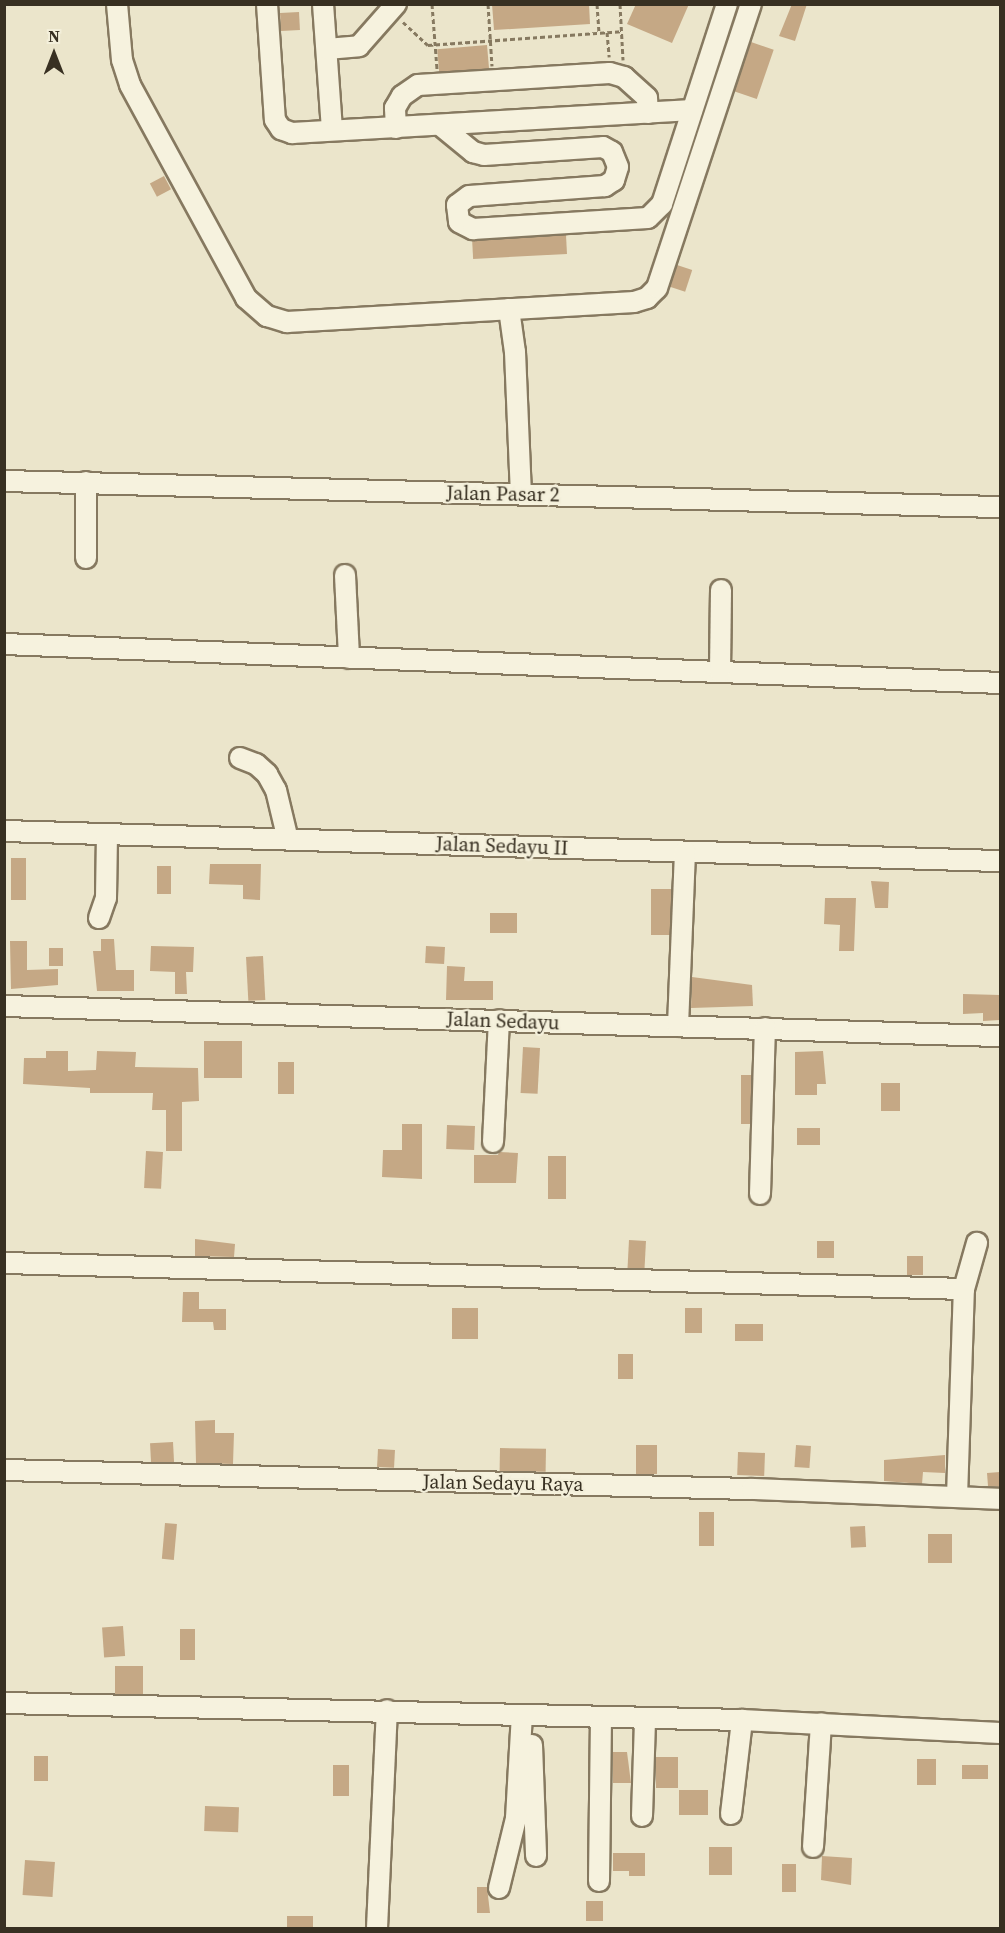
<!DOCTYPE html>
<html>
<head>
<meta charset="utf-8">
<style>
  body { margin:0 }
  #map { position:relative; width:1005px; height:1933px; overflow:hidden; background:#ebe5cb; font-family:"Source Serif 4",serif }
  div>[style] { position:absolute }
  .building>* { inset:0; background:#c5a885; transform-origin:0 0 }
  .path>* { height:3px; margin-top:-1.5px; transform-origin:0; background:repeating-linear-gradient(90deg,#867960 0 4.5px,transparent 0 7.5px) }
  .roads { filter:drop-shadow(2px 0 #867960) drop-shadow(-2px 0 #867960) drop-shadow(0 2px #867960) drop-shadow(0 -2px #867960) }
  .minor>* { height:20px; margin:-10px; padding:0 10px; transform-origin:10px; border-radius:10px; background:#f6f2de }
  span { translate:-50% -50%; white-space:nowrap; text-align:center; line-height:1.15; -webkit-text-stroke:4.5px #f3efda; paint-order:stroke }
  .street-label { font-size:20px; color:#383022 }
  .frame { position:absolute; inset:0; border:6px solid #383022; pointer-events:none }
  .north { position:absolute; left:24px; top:24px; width:60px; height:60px; -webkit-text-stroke:4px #f3efda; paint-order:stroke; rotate:0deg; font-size:16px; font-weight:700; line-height:24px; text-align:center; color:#383022 }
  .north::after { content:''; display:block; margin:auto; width:21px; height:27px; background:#383022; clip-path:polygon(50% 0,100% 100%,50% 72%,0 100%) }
</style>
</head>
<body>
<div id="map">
  <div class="building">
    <i style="clip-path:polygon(492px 4px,589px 4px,590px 24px,494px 30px)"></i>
    <i style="clip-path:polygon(636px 4px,689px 4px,672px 43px,627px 24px)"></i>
    <i style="clip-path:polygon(792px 4px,807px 4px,795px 41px,779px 36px)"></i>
    <i style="left:299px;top:12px;width:18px;height:19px;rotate:87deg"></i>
    <i style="left:751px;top:42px;width:24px;height:52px;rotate:19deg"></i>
    <i style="left:487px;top:45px;width:24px;height:50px;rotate:85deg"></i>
    <i style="left:164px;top:176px;width:15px;height:16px;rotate:62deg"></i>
    <i style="left:566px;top:235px;width:19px;height:94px;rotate:87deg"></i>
    <i style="left:677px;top:265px;width:16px;height:23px;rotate:18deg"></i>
    <i style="left:11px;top:858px;width:15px;height:42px"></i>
    <i style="clip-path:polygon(210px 864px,261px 864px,260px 900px,243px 899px,243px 885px,209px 884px)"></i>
    <i style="left:157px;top:866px;width:14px;height:28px"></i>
    <i style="clip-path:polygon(871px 881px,889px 882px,888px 908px,875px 908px)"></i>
    <i style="left:651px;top:889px;width:21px;height:46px"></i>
    <i style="clip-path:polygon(825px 898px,856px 898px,854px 951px,839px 951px,840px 925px,824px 924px)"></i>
    <i style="left:490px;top:913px;width:27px;height:20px"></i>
    <i style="clip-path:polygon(101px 939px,114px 939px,116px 970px,134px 970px,134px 991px,97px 991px,93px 951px,101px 951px)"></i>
    <i style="clip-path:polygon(10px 941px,27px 941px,27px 970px,58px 969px,58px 985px,11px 989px)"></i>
    <i style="clip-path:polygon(151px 946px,194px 947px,193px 972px,186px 972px,187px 994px,175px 994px,175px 972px,150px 971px)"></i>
    <i style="left:426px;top:946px;width:19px;height:17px;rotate:3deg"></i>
    <i style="left:49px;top:948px;width:14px;height:18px"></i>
    <i style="left:263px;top:956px;width:44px;height:17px;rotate:87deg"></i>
    <i style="clip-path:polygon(447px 966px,465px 967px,464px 981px,493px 981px,493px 1000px,446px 1000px)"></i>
    <i style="clip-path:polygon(692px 977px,752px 985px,753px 1006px,691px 1008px)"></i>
    <i style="clip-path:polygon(963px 994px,1000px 995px,1000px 1020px,983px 1021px,983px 1013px,963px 1014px)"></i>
    <i style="left:204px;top:1041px;width:38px;height:37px"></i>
    <i style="left:523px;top:1047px;width:17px;height:46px;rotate:3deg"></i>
    <i style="clip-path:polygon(46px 1051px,68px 1051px,68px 1071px,96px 1070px,97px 1051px,136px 1052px,135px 1067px,198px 1068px,199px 1101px,182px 1102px,182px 1151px,166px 1151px,166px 1110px,152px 1110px,153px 1093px,90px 1093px,90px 1088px,23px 1084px,24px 1058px,46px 1058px)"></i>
    <i style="clip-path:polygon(823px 1051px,826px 1084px,817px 1084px,817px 1095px,795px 1095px,795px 1052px)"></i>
    <i style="left:278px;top:1062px;width:16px;height:32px"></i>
    <i style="clip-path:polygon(741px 1075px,752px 1075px,750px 1124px,741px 1124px)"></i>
    <i style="left:881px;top:1083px;width:19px;height:28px"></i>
    <i style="clip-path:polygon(402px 1124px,422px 1124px,422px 1179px,382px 1177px,383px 1150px,402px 1150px)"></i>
    <i style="left:447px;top:1125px;width:28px;height:24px;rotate:2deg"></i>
    <i style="left:797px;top:1128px;width:23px;height:17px"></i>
    <i style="left:146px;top:1151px;width:17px;height:37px;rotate:3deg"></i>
    <i style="clip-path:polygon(499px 1152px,518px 1153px,516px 1183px,474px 1183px,474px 1155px,498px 1155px)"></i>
    <i style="left:548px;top:1156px;width:18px;height:43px"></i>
    <i style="clip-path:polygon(195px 1239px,235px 1244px,234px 1257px,195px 1256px)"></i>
    <i style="left:629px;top:1240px;width:17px;height:28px;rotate:3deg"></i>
    <i style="left:817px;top:1241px;width:17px;height:17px"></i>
    <i style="left:907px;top:1256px;width:16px;height:19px"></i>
    <i style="clip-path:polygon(183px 1292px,199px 1292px,199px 1309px,226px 1309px,226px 1330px,214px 1330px,213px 1322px,182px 1322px)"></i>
    <i style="left:452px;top:1308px;width:26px;height:31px"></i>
    <i style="left:685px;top:1308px;width:17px;height:25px"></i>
    <i style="left:735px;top:1324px;width:28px;height:17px"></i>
    <i style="left:618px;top:1354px;width:15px;height:25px"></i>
    <i style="clip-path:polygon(215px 1420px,215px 1433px,234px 1433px,233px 1464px,196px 1463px,195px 1421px)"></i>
    <i style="left:173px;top:1442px;width:20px;height:23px;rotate:87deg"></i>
    <i style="left:636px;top:1445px;width:21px;height:29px"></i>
    <i style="left:796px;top:1445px;width:15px;height:22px;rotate:4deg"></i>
    <i style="left:500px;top:1448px;width:46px;height:23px;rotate:1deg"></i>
    <i style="left:378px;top:1449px;width:17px;height:18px;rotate:3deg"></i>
    <i style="left:738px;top:1452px;width:27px;height:23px;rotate:2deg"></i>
    <i style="clip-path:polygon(945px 1455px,945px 1473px,923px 1472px,922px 1484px,884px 1481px,884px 1460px)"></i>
    <i style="clip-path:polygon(1000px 1472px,1000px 1487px,988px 1486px,987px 1473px)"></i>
    <i style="left:714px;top:1512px;width:34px;height:15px;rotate:90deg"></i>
    <i style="left:165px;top:1523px;width:12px;height:36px;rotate:5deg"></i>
    <i style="left:865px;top:1526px;width:21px;height:15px;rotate:87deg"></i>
    <i style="left:928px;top:1534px;width:24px;height:29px"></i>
    <i style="left:123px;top:1626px;width:30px;height:21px;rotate:86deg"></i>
    <i style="left:195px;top:1629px;width:31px;height:15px;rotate:90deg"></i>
    <i style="left:143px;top:1666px;width:28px;height:28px;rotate:90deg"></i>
    <i style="clip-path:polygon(613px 1752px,627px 1752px,631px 1783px,613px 1783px)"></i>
    <i style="left:34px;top:1756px;width:14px;height:25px"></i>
    <i style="left:656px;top:1757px;width:22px;height:31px"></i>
    <i style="left:917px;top:1759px;width:19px;height:26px"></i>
    <i style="left:333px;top:1765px;width:16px;height:31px"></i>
    <i style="left:962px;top:1765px;width:26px;height:14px"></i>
    <i style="left:679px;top:1790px;width:29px;height:25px"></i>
    <i style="left:205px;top:1806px;width:34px;height:25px;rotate:2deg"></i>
    <i style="left:709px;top:1847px;width:23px;height:28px"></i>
    <i style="clip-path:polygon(613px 1853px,645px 1853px,645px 1876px,629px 1876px,629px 1871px,613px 1871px)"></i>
    <i style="clip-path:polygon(822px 1856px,852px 1858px,851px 1885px,821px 1880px)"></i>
    <i style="left:25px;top:1860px;width:30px;height:35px;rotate:4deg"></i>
    <i style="left:782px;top:1864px;width:14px;height:28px"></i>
    <i style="clip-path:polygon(477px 1887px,487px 1887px,490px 1913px,477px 1913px)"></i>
    <i style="left:586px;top:1901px;width:17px;height:20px"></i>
    <i style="left:287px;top:1916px;width:26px;height:13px"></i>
  </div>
  <div class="path">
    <i style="left:432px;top:4px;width:65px;rotate:85.6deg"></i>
    <i style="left:488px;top:4px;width:62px;rotate:86.3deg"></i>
    <i style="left:597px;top:4px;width:29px;rotate:86deg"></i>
    <i style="left:620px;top:4px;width:56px;rotate:86.9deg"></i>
    <i style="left:403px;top:22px;width:34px;rotate:43deg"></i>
    <i style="left:428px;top:45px;width:194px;rotate:-4.1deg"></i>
    <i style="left:607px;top:32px;width:25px;rotate:85deg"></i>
  </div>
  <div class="roads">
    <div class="minor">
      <i style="left:117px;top:4px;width:56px;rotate:84.9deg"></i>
      <i style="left:122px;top:60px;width:26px;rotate:72deg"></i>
      <i style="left:130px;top:85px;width:243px;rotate:61.4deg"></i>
      <i style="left:246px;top:298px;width:28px;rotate:41deg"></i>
      <i style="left:267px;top:316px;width:21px;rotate:17deg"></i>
      <i style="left:287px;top:322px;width:348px;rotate:-3.3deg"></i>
      <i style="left:634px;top:302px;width:14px;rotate:-17deg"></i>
      <i style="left:647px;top:298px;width:14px;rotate:-45deg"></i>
      <i style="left:657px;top:288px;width:299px;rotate:-71.7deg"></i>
      <i style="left:267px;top:4px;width:116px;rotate:86.1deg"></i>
      <i style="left:275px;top:120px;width:11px;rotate:56deg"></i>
      <i style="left:281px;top:129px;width:12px;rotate:20deg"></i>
      <i style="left:292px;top:133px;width:401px;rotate:-3.3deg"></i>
      <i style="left:323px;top:4px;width:126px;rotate:85.9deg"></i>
      <i style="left:327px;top:49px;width:32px;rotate:-5deg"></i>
      <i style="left:359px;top:46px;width:56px;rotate:-48.6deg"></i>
      <i style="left:440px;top:125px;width:43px;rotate:39.3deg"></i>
      <i style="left:473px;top:152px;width:11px;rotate:15deg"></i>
      <i style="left:484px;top:155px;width:119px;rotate:-3.8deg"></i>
      <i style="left:603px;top:147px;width:10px;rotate:29deg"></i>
      <i style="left:612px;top:152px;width:16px;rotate:68deg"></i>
      <i style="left:618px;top:167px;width:14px;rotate:107deg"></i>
      <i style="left:614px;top:180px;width:11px;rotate:146deg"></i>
      <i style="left:605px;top:186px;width:136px;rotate:175.8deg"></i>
      <i style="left:469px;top:196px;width:15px;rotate:143deg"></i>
      <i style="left:457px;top:205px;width:17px;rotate:83deg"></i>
      <i style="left:459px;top:222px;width:16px;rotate:27deg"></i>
      <i style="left:473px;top:229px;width:175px;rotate:-3.6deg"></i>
      <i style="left:648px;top:218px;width:20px;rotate:-45deg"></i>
      <i style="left:662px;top:204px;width:210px;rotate:-72deg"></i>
      <i style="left:396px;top:128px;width:20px;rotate:-93deg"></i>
      <i style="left:395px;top:108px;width:14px;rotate:-60deg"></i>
      <i style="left:402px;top:96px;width:19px;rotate:-35deg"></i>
      <i style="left:418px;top:85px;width:192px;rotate:-3.6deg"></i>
      <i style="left:610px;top:73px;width:15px;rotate:16deg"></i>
      <i style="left:624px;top:77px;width:31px;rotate:42deg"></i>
      <i style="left:647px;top:98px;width:15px;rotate:86deg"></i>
      <i style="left:509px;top:309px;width:43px;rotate:82.1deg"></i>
      <i style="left:515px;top:352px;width:142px;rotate:87.6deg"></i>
      <i style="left:4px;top:481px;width:996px;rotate:1.5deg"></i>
      <i style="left:86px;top:482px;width:76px;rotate:90deg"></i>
      <i style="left:345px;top:575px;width:83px;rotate:87.2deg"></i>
      <i style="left:4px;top:644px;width:997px;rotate:2.24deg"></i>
      <i style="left:720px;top:672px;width:82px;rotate:-89.3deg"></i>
      <i style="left:240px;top:758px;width:17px;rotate:21deg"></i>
      <i style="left:256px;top:764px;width:15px;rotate:42deg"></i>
      <i style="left:267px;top:774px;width:18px;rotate:61deg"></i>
      <i style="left:276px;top:790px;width:51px;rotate:76.5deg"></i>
      <i style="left:4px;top:831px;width:996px;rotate:1.73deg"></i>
      <i style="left:99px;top:918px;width:21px;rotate:-71deg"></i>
      <i style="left:106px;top:898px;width:64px;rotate:-89.1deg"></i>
      <i style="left:4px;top:1006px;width:996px;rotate:1.73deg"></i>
      <i style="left:678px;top:1026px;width:174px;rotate:-87.7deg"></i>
      <i style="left:493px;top:1142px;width:122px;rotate:-87.2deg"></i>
      <i style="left:760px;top:1194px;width:166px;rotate:-88.3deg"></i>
      <i style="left:4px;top:1263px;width:960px;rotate:1.55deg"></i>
      <i style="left:4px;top:1470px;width:748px;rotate:1.46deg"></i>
      <i style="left:752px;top:1489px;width:248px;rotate:2.3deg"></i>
      <i style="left:957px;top:1497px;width:208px;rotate:-88.1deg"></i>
      <i style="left:964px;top:1289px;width:48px;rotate:-74.2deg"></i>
      <i style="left:4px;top:1703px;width:738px;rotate:1.32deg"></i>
      <i style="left:742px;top:1720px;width:258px;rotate:2.9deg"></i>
      <i style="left:532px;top:1745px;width:111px;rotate:87.9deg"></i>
      <i style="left:731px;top:1814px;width:95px;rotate:-83.3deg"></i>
      <i style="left:642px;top:1816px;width:98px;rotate:-88.2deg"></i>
      <i style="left:813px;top:1847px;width:124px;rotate:-86.3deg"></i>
      <i style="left:599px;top:1881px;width:164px;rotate:-89.3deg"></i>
      <i style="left:499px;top:1888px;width:72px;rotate:-76.3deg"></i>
      <i style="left:516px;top:1818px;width:103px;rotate:-86.7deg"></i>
      <i style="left:377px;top:1928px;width:218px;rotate:-87.4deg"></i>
    </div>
  </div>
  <div class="street-label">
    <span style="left:503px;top:494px;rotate:1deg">Jalan Pasar 2</span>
    <span style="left:502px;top:846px;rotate:2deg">Jalan Sedayu II</span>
    <span style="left:503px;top:1021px;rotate:2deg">Jalan Sedayu</span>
    <span style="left:503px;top:1483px;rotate:1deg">Jalan Sedayu Raya</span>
  </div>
  <div class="frame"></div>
  <div class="north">N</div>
</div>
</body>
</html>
